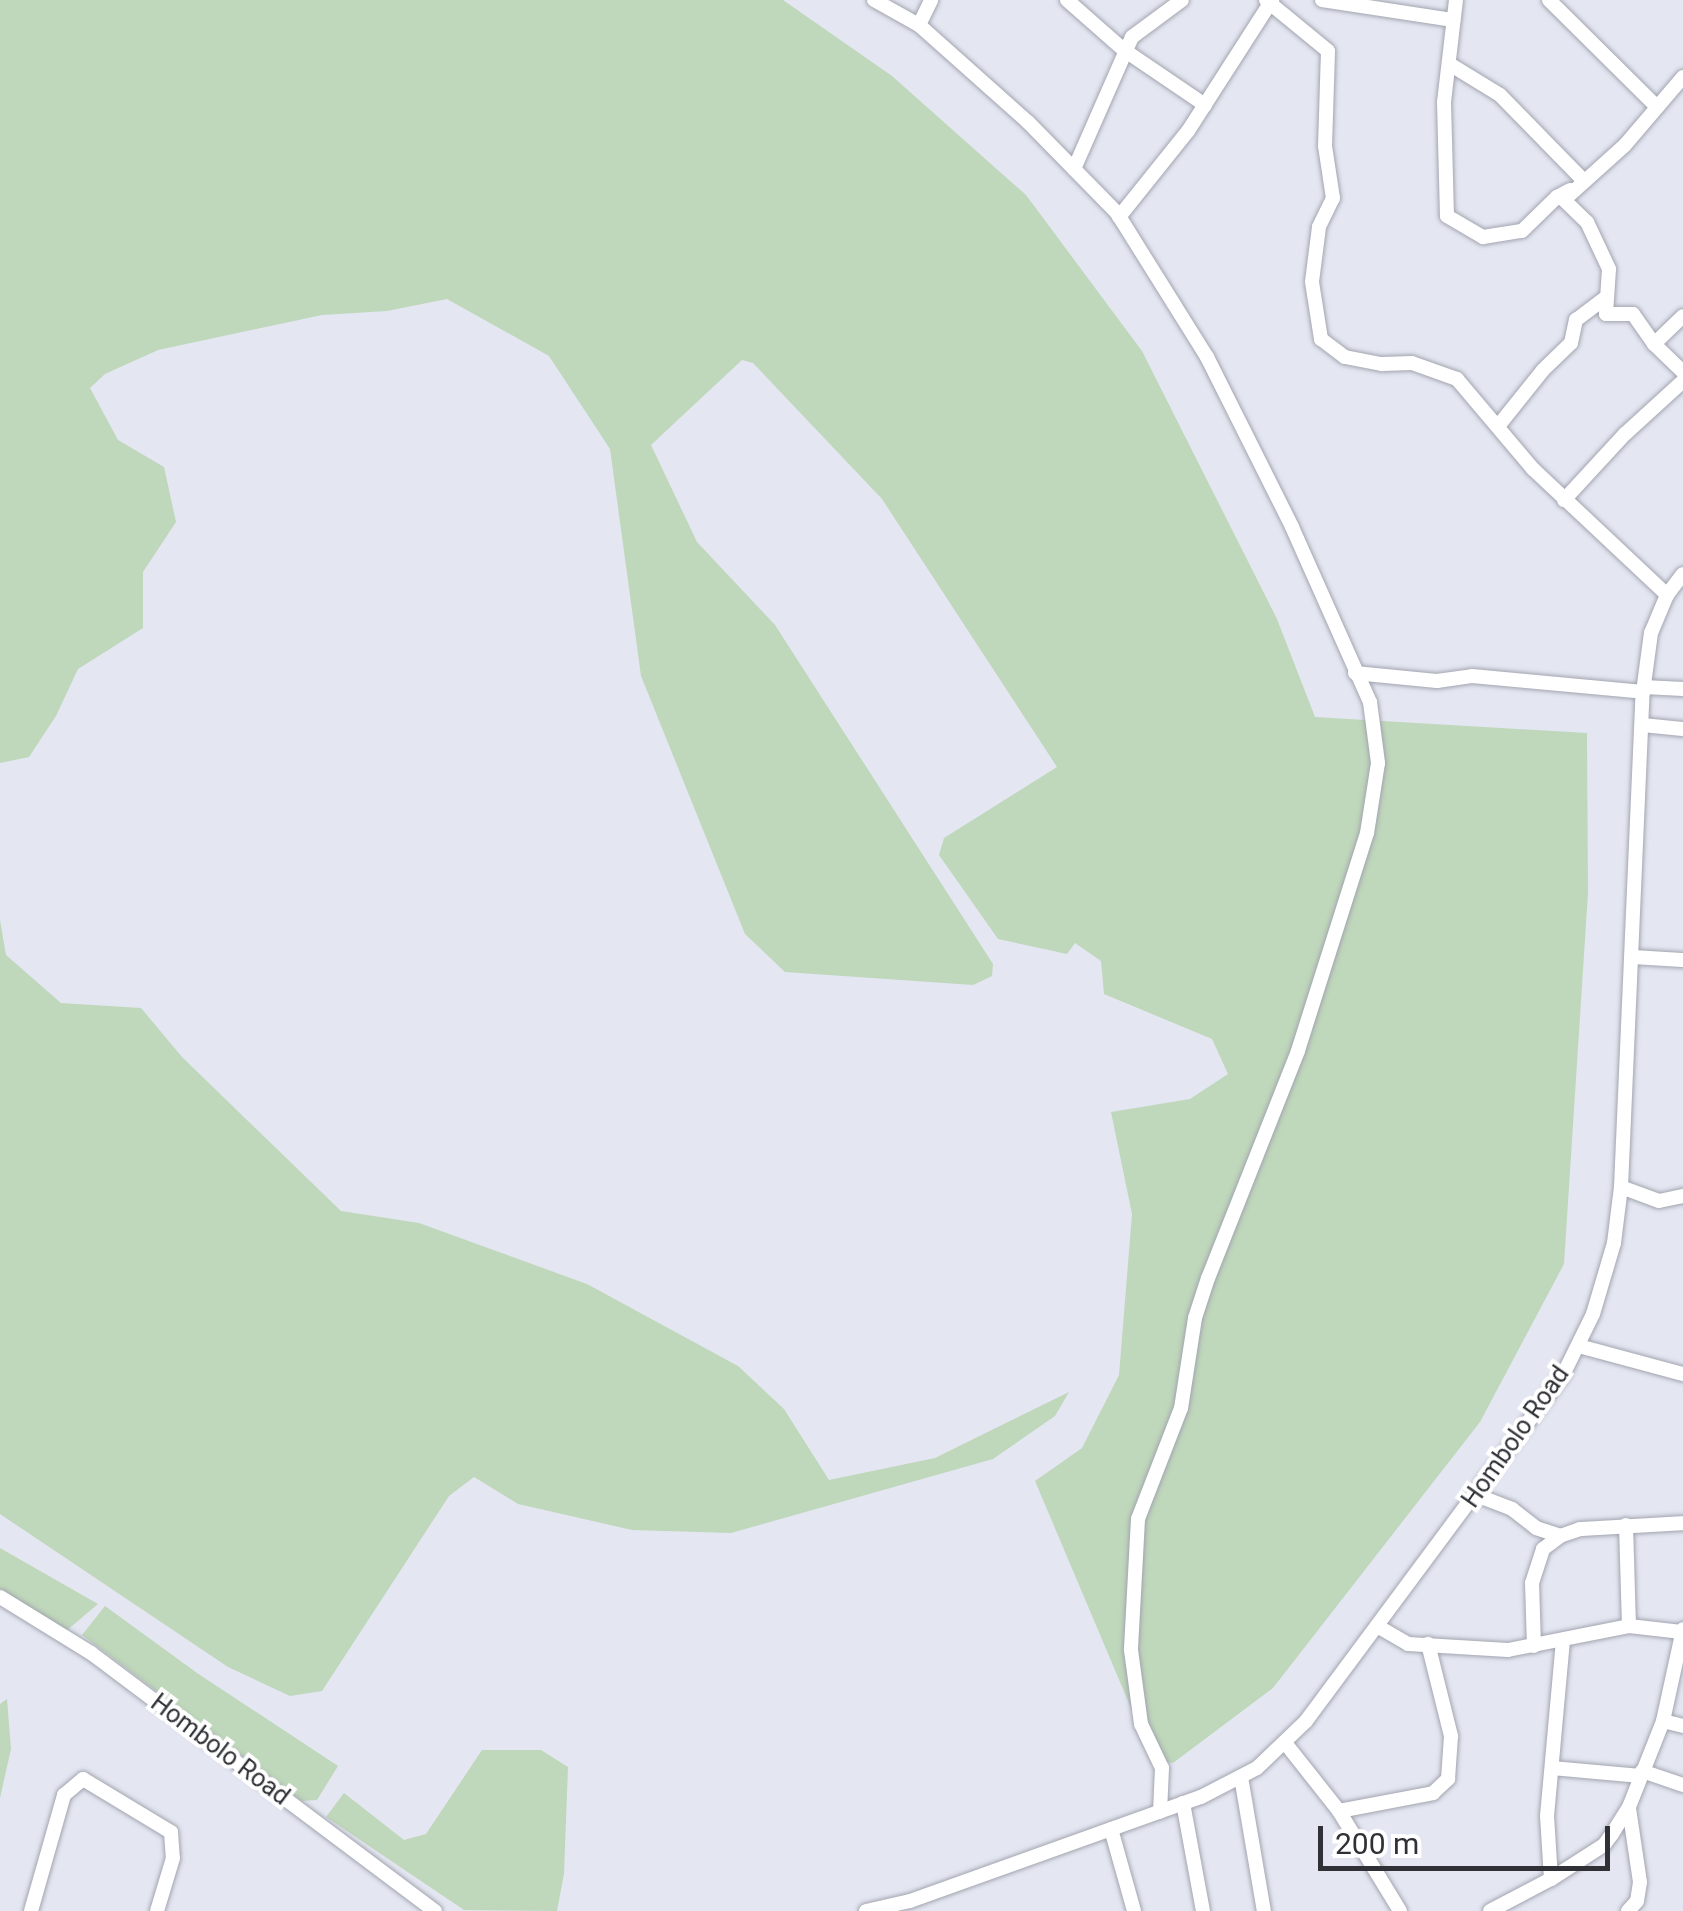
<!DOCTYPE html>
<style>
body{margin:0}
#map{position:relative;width:1683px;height:1911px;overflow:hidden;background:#e4e7f2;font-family:Roboto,sans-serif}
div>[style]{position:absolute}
.green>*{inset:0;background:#bfd7bb}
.roads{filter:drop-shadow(0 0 2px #a2a5af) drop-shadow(0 0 2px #a2a5af)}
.minor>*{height:14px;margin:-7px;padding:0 7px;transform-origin:7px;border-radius:7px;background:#fff}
span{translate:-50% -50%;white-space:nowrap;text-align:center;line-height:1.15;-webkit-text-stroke:8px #fff;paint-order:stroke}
.street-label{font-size:25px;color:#303136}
.scale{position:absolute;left:1318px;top:1826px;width:292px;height:45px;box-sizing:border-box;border:5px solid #303136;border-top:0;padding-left:12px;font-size:30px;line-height:35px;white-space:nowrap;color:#303136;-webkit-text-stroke:8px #fff;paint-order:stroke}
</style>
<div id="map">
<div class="green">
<div style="clip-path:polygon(0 0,783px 0,892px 76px,1026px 195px,1142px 351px,1277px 619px,1315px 717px,1587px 733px,1588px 893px,1564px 1264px,1480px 1422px,1273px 1688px,1173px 1763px,1153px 1760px,1035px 1481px,1082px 1448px,1119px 1375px,1132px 1214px,1111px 1112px,1190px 1099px,1228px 1074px,1212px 1039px,1104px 994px,1101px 961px,1075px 943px,1067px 954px,998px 939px,939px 855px,944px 838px,1057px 767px,882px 499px,753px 363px,742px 360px,651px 445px,697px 542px,775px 625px,993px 964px,992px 976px,973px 985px,785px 972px,745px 934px,641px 676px,610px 449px,549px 356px,447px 299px,387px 311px,322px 315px,158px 350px,105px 374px,90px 388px,118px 440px,164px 467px,176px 522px,143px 572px,143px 628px,78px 669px,56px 716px,29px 757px,0 763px)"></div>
<div style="clip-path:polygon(0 920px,6px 955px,61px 1003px,141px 1008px,182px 1057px,341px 1211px,419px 1223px,587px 1284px,738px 1366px,784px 1409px,829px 1480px,935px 1458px,1069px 1392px,1055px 1416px,993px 1459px,731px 1533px,632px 1530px,518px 1504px,474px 1477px,449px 1496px,322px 1691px,290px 1696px,228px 1667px,0 1514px)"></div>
<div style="clip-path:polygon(0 1548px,98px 1604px,66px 1631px,0 1594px)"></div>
<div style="clip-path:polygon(105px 1606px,197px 1673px,338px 1766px,317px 1800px,302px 1801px,82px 1635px)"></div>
<div style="clip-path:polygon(7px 1699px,11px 1749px,0 1798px,0 1704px)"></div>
<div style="clip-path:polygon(482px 1750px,541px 1750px,568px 1767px,564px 1874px,557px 1911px,464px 1910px,326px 1817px,344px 1793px,404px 1840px,426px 1834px)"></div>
</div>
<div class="roads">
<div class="minor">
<div style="left:874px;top:0;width:51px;rotate:29.1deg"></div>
<div style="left:919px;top:25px;width:146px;rotate:41.7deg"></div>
<div style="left:1028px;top:122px;width:127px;rotate:45.6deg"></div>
<div style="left:1117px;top:213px;width:170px;rotate:58deg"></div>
<div style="left:1207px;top:357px;width:190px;rotate:63.4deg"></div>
<div style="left:1292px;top:527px;width:192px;rotate:66deg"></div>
<div style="left:1370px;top:702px;width:62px;rotate:82.5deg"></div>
<div style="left:1378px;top:763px;width:71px;rotate:98.9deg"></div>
<div style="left:1367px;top:833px;width:229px;rotate:107.6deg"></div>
<div style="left:1298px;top:1051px;width:244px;rotate:111.6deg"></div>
<div style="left:1208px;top:1278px;width:42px;rotate:108deg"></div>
<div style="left:1195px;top:1318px;width:91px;rotate:98.8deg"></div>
<div style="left:1181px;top:1408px;width:119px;rotate:111.2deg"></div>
<div style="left:1138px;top:1519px;width:131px;rotate:93.1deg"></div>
<div style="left:1131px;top:1650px;width:75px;rotate:82.3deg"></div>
<div style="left:1141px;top:1724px;width:49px;rotate:64.5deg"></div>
<div style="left:1162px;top:1768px;width:44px;rotate:92.6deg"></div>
<div style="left:1067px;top:0;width:76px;rotate:41.3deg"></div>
<div style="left:1124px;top:50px;width:98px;rotate:34.2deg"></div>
<div style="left:1266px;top:0;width:80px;rotate:39.4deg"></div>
<div style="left:1328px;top:51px;width:95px;rotate:91.8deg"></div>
<div style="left:1325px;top:146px;width:53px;rotate:81.3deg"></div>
<div style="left:1333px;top:198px;width:32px;rotate:116deg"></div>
<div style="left:1319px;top:227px;width:55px;rotate:97.3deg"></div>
<div style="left:1312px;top:282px;width:58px;rotate:81deg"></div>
<div style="left:1321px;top:339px;width:30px;rotate:37deg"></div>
<div style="left:1345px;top:357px;width:38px;rotate:11deg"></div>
<div style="left:1382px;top:364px;width:30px;rotate:-2deg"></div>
<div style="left:1412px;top:363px;width:48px;rotate:19.6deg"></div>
<div style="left:1457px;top:379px;width:118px;rotate:49.8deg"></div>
<div style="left:1533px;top:469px;width:184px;rotate:43.2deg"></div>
<div style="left:1322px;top:0;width:133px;rotate:8.7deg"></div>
<div style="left:1456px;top:0;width:103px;rotate:96.7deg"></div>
<div style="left:1444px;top:102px;width:114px;rotate:88.5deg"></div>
<div style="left:1447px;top:216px;width:42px;rotate:30.3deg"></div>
<div style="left:1483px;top:237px;width:39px;rotate:-9deg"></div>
<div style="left:1522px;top:231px;width:49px;rotate:-44.2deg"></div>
<div style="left:1557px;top:197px;width:15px;rotate:-28deg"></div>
<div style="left:1549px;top:0;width:152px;rotate:44.7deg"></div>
<div style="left:919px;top:25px;width:28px;rotate:-64deg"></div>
<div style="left:1451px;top:65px;width:57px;rotate:31.5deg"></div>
<div style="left:1500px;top:95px;width:117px;rotate:45.7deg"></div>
<div style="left:1683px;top:77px;width:89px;rotate:130.5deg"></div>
<div style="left:1625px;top:145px;width:82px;rotate:138deg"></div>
<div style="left:1564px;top:200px;width:32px;rotate:44deg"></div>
<div style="left:1587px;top:222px;width:52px;rotate:64.9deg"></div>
<div style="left:1609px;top:269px;width:45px;rotate:93.8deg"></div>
<div style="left:1606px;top:314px;width:27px"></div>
<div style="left:1633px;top:314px;width:37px;rotate:55deg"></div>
<div style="left:1654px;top:344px;width:40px;rotate:44deg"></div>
<div style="left:1074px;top:169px;width:144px;rotate:-66.3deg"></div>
<div style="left:1132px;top:37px;width:62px;rotate:-36.5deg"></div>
<div style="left:1119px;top:217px;width:110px;rotate:-51.3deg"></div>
<div style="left:1188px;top:131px;width:156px;rotate:-57.3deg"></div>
<div style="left:1654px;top:344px;width:40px;rotate:-44deg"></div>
<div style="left:1499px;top:425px;width:70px;rotate:-51.3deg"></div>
<div style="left:1543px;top:370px;width:39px;rotate:-44deg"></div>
<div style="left:1571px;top:343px;width:24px;rotate:-78deg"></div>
<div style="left:1576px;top:320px;width:35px;rotate:-37deg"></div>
<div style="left:1564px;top:500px;width:90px;rotate:-47.3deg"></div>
<div style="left:1625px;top:434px;width:79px;rotate:-42.4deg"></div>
<div style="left:1355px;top:673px;width:82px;rotate:5.6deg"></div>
<div style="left:1437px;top:681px;width:35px;rotate:-8deg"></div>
<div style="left:1472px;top:676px;width:172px;rotate:5.3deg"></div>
<div style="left:1644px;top:687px;width:39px;rotate:3deg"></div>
<div style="left:1642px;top:725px;width:41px;rotate:5.6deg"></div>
<div style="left:1632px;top:957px;width:51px;rotate:3.4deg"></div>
<div style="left:1621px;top:1187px;width:40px;rotate:20.2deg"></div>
<div style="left:1659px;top:1201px;width:25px;rotate:-12deg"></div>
<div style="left:1579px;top:1346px;width:108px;rotate:15.1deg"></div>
<div style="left:1476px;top:1495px;width:39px;rotate:21deg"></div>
<div style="left:1512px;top:1509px;width:31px;rotate:38deg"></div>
<div style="left:1536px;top:1528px;width:25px;rotate:18deg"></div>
<div style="left:1626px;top:1525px;width:101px;rotate:88.3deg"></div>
<div style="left:0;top:1597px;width:107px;rotate:31.6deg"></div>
<div style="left:91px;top:1653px;width:430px;rotate:36.9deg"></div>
<div style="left:1377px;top:1626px;width:36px;rotate:30deg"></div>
<div style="left:1408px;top:1644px;width:100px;rotate:3.4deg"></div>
<div style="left:1508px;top:1650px;width:123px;rotate:-11.2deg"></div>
<div style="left:1629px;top:1626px;width:53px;rotate:6.5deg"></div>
<div style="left:1534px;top:1646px;width:63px;rotate:-91.8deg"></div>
<div style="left:1532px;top:1583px;width:36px;rotate:-72deg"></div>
<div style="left:1543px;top:1549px;width:21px;rotate:-37deg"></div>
<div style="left:1560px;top:1536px;width:21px;rotate:-19deg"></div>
<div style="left:1580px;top:1529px;width:103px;rotate:-3.3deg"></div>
<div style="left:1663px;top:1721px;width:21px;rotate:14deg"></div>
<div style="left:1286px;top:1744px;width:85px;rotate:51.7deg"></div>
<div style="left:1339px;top:1811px;width:117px;rotate:58.6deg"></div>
<div style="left:1552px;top:1768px;width:89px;rotate:5.1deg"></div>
<div style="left:1642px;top:1771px;width:43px;rotate:18.9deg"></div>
<div style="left:1241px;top:1777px;width:136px;rotate:80.3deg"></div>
<div style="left:1183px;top:1803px;width:110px;rotate:79.5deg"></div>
<div style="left:1339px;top:1811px;width:96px;rotate:-10.8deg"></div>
<div style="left:1433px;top:1793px;width:21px;rotate:-43deg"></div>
<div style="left:1448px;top:1779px;width:43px;rotate:-86deg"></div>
<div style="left:1451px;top:1736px;width:95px;rotate:-104deg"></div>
<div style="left:1111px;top:1829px;width:85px;rotate:74.3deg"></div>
<div style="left:1551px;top:1879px;width:63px;rotate:-93.6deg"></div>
<div style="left:1547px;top:1816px;width:177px;rotate:-84.8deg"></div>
<div style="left:31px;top:1911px;width:121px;rotate:-74.1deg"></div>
<div style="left:64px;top:1795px;width:25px;rotate:-40deg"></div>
<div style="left:83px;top:1779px;width:103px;rotate:31.1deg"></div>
<div style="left:171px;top:1832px;width:26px;rotate:86deg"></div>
<div style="left:173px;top:1858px;width:55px;rotate:106.8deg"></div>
<div style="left:866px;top:1911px;width:45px;rotate:-12.8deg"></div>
<div style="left:910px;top:1901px;width:309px;rotate:-19.7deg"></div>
<div style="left:1201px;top:1797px;width:63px;rotate:-27.4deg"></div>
<div style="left:1257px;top:1768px;width:68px;rotate:-43.8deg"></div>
<div style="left:1306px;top:1721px;width:431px;rotate:-53.4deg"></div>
<div style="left:1563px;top:1375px;width:68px;rotate:-63.8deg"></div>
<div style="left:1593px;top:1314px;width:74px;rotate:-73.5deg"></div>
<div style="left:1614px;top:1243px;width:56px;rotate:-82.9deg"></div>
<div style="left:1621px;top:1187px;width:495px;rotate:-87.5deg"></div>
<div style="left:1643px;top:692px;width:60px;rotate:-82.3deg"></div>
<div style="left:1651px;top:633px;width:41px;rotate:-67.2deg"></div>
<div style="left:1667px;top:595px;width:26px;rotate:-53deg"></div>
<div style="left:1490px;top:1911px;width:69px;rotate:-27.7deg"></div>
<div style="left:1551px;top:1879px;width:63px;rotate:-32.7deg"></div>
<div style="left:1604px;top:1845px;width:14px;rotate:-54deg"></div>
<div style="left:1612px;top:1834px;width:32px;rotate:-58deg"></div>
<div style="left:1629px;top:1807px;width:92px;rotate:-68.4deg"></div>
<div style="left:1663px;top:1721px;width:94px;rotate:-77.7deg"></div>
<div style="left:1628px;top:1911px;width:13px;rotate:-48deg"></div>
<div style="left:1637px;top:1901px;width:19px;rotate:-81deg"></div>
<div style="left:1640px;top:1882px;width:75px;rotate:-98.5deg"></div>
</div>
</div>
<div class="street-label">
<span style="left:1516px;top:1437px;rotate:-55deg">Hombolo Road</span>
<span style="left:220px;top:1750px;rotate:37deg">Hombolo Road</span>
</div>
<div class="scale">200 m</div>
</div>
